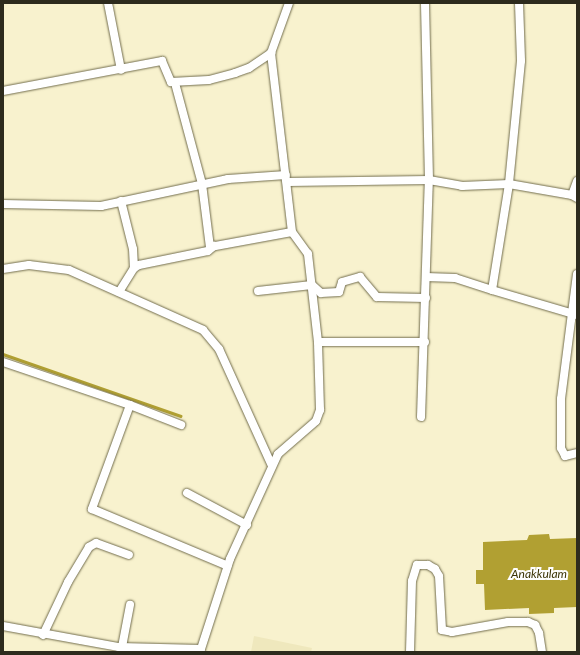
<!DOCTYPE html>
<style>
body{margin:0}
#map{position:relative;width:580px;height:655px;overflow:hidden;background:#f8f2ce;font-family:Lato,sans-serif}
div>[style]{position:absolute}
.built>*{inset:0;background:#efe8bd}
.water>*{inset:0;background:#b1a032}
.stream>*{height:2.5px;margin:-1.25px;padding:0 1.25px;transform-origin:1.25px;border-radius:1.25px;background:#b1a032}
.roads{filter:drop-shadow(0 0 1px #726d4d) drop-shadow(0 0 1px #726d4d)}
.street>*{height:8px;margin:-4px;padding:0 4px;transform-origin:4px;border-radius:4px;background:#fff}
span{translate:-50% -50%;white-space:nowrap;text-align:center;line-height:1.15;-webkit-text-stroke:4px #fefefe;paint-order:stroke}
.water-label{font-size:12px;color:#3c3405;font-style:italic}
.frame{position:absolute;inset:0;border:4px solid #2d2b1d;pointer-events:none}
</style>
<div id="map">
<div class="built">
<div style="clip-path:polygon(254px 636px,312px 648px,311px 652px,251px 652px)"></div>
</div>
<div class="water">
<div style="clip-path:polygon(549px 534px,550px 539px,577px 538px,577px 607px,554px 608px,554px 613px,529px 614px,529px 608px,485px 610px,484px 584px,476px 584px,476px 570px,483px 570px,483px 542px,527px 540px,529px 535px)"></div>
</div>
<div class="stream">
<div style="left:3px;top:354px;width:188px;rotate:19.2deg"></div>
</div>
<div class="roads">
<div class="street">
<div style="left:108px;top:3px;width:68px;rotate:79deg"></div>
<div style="left:519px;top:3px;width:58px;rotate:88deg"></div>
<div style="left:521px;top:61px;width:124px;rotate:95.6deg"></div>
<div style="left:509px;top:184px;width:107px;rotate:99.1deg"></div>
<div style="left:492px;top:290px;width:89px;rotate:16.4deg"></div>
<div style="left:175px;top:83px;width:105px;rotate:75deg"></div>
<div style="left:202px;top:184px;width:64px;rotate:82.8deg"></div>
<div style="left:210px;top:247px;width:83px;rotate:-10.4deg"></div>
<div style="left:3px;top:91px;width:162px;rotate:-10.7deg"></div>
<div style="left:162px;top:61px;width:23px;rotate:67deg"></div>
<div style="left:171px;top:82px;width:38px;rotate:-3deg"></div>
<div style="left:209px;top:80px;width:27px;rotate:-15deg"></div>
<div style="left:235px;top:73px;width:15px;rotate:-20deg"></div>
<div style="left:249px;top:68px;width:27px;rotate:-34deg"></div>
<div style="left:271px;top:53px;width:53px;rotate:-70.2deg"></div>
<div style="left:288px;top:182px;width:141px;rotate:-0.8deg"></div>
<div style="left:429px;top:180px;width:34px;rotate:10deg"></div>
<div style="left:462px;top:186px;width:47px;rotate:-2.4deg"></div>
<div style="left:509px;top:184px;width:64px;rotate:9.9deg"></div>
<div style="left:572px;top:195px;width:6px;rotate:31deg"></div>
<div style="left:572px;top:195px;width:15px;rotate:-70deg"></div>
<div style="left:121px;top:201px;width:49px;rotate:76deg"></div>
<div style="left:133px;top:249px;width:19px;rotate:87deg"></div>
<div style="left:3px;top:204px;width:98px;rotate:1.2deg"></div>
<div style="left:101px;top:206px;width:130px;rotate:-12deg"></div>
<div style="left:228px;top:179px;width:58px;rotate:-3.9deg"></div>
<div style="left:3px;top:269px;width:26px;rotate:-9deg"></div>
<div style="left:29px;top:265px;width:40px;rotate:7.1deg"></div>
<div style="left:69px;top:270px;width:147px;rotate:24.1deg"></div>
<div style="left:203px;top:330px;width:25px;rotate:50deg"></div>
<div style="left:219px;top:349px;width:128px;rotate:65.6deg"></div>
<div style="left:577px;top:274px;width:126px;rotate:97.3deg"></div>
<div style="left:561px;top:399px;width:49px;rotate:90deg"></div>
<div style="left:561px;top:448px;width:9px;rotate:63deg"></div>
<div style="left:565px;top:456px;width:12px;rotate:-14deg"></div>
<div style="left:426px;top:277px;width:29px;rotate:2deg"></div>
<div style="left:455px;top:278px;width:39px;rotate:18deg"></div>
<div style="left:258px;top:291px;width:54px;rotate:-6.3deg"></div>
<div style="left:312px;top:285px;width:12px;rotate:42deg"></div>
<div style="left:321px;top:293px;width:18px;rotate:-3deg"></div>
<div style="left:339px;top:292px;width:10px;rotate:-73deg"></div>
<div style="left:342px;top:282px;width:19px;rotate:-16deg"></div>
<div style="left:360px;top:277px;width:26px;rotate:50deg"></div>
<div style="left:377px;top:297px;width:49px;rotate:1.2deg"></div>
<div style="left:119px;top:292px;width:28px;rotate:-58deg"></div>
<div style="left:134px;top:268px;width:6px;rotate:-31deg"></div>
<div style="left:139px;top:265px;width:70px;rotate:-11.5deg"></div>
<div style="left:208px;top:251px;width:8px;rotate:-40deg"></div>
<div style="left:318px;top:342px;width:107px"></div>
<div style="left:3px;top:362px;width:134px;rotate:18.7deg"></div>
<div style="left:130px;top:405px;width:55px;rotate:21.4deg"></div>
<div style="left:130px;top:405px;width:111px;rotate:110.1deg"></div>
<div style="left:92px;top:509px;width:147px;rotate:22.7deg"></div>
<div style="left:421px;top:417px;width:237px;rotate:-88.1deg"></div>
<div style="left:429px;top:180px;width:177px;rotate:-91.3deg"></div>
<div style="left:187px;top:493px;width:68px;rotate:28.1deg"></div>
<div style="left:3px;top:626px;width:118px;rotate:10.3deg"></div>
<div style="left:119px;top:647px;width:82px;rotate:1.4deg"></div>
<div style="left:43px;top:635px;width:59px;rotate:-64.7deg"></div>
<div style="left:68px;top:582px;width:41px;rotate:-59deg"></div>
<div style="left:89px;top:547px;width:8px;rotate:-30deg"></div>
<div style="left:96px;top:543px;width:35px;rotate:20deg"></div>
<div style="left:122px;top:647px;width:43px;rotate:-79.2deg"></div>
<div style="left:200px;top:652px;width:98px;rotate:-72.1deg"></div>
<div style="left:230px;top:559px;width:115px;rotate:-65.4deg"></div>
<div style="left:278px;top:454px;width:50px;rotate:-41deg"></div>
<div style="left:316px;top:421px;width:12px;rotate:-70deg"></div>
<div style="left:320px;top:410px;width:68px;rotate:-91.7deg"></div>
<div style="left:318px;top:342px;width:89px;rotate:-96.5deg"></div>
<div style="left:308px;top:254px;width:27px;rotate:-126deg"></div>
<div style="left:292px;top:232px;width:180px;rotate:-96.7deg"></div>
<div style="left:410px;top:652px;width:71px;rotate:-88.4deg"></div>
<div style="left:412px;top:581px;width:17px;rotate:-73deg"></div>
<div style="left:417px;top:565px;width:11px"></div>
<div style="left:428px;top:565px;width:8px;rotate:30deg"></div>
<div style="left:435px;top:569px;width:8px;rotate:60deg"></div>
<div style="left:439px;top:576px;width:54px;rotate:86.8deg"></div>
<div style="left:442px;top:630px;width:10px;rotate:11deg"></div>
<div style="left:452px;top:632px;width:57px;rotate:-10.1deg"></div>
<div style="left:508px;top:622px;width:20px"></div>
<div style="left:528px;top:622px;width:8px;rotate:23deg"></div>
<div style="left:535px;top:625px;width:9px;rotate:63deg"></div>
<div style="left:539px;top:633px;width:19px;rotate:81deg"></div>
</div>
</div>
<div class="water-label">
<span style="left:539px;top:574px">Anakkulam</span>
</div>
<div class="frame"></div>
</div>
